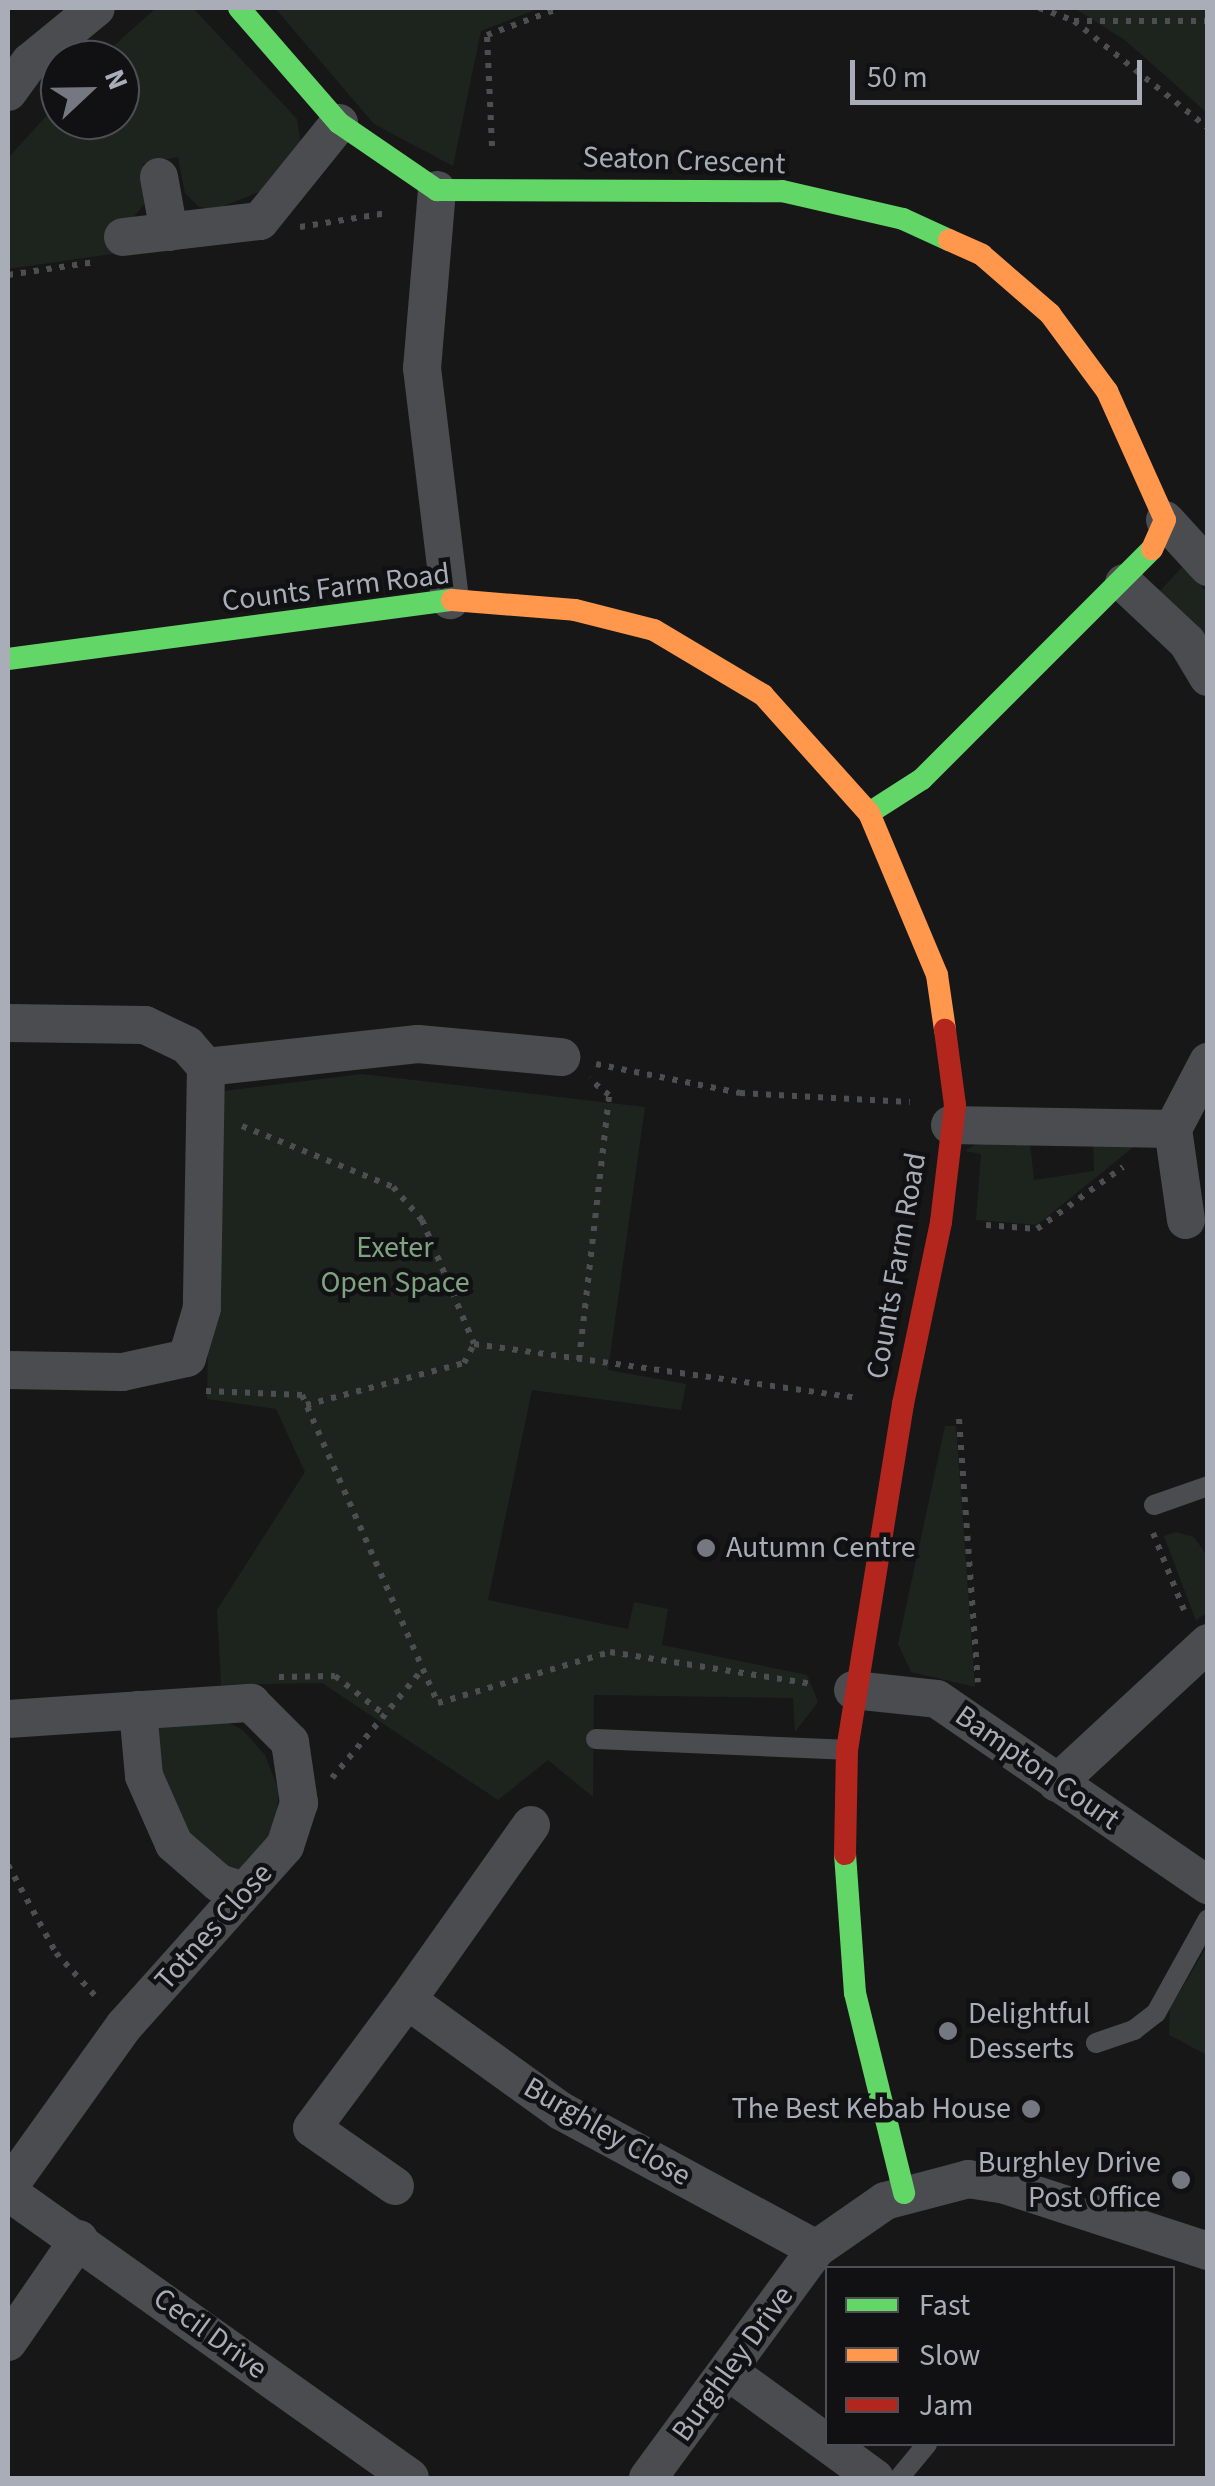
<!DOCTYPE html>
<style>
body{margin:0}
#map{position:relative;width:1215px;height:2486px;overflow:hidden;background:#171717;font-family:"Source Sans 3",sans-serif}
div>[style]{position:absolute}
.green>*{inset:0;background:#1d241e}
.path>*{height:6px;margin-top:-3px;transform-origin:0;background:repeating-linear-gradient(90deg,#4d4e52 0 5px,transparent 0 13px)}
.lane>*{height:20px;margin:-10px;padding:0 10px;transform-origin:10px;border-radius:10px;background:#4b4c50}
.street>*{height:38px;margin:-19px;padding:0 19px;transform-origin:19px;border-radius:19px;background:#4b4c50}
.fast>*{height:22px;margin:-11px;padding:0 11px;transform-origin:11px;border-radius:11px;background:#63d668}
.slow>*{height:22px;margin:-11px;padding:0 11px;transform-origin:11px;border-radius:11px;background:#ff974d}
.jam>*{height:22px;margin:-11px;padding:0 11px;transform-origin:11px;border-radius:11px;background:#b3261e}
.dots>*{width:28px;height:28px;translate:-50% -50%;box-sizing:border-box;border:5px solid #111113;border-radius:50%}
span{translate:-50% -50%;white-space:nowrap;text-align:center;line-height:1.15;-webkit-text-stroke:9px #111113;paint-order:stroke}
.street-label{font-size:30px;color:#a8adb8}
.park-label{font-size:30px;color:#7fa381}
.poi-label{font-size:30px;color:#a8adb8}
.left{translate:0 -50%;text-align:left}
.right{translate:-100% -50%;text-align:right}
.frame{position:absolute;inset:0;border:10px solid #a8adb8;pointer-events:none}
.legend{position:absolute;left:825px;top:2266px;width:350px;height:180px;box-sizing:border-box;background:#111113;border:2px solid #4d4f55;margin:0;padding:12px 18px;list-style:none;font-size:30px;color:#a8adb8}
.legend li{display:flex;align-items:center;gap:20px;height:50px}
.legend b{width:50px;border:2px solid #4d4f55}
.north{position:absolute;left:40px;top:40px;width:100px;height:100px;box-sizing:border-box;background:#111113;border:2px solid #4d4f55;border-radius:50%;rotate:68deg;font-size:28px;font-weight:700;line-height:40px;text-align:center;color:#a8adb8}
.north::after{content:'';display:block;margin:auto;width:35px;height:45px;background:#757880;clip-path:polygon(50% 0,100% 100%,50% 72%,0 100%)}
.scale{position:absolute;left:850px;top:60px;width:292px;height:45px;box-sizing:border-box;border:5px solid #a8adb8;border-top:0;padding-left:12px;font-size:30px;line-height:35px;white-space:nowrap;color:#a8adb8;-webkit-text-stroke:8px #111113;paint-order:stroke}
</style>
<div id="map">
<div class="green">
<div style="clip-path:polygon(156px 8px,193px 8px,297px 119px,302px 152px,264px 190px,216px 209px,199px 207px,185px 193px,178px 157px,143px 164px,147px 201px,127px 225px,118px 253px,8px 269px,8px 158px,60px 101px,60px 120px,120px 120px,120px 60px,98px 60px)"></div>
<div style="clip-path:polygon(275px 8px,540px 8px,481px 31px,453px 166px,374px 124px)"></div>
<div style="clip-path:polygon(1074px 8px,1207px 8px,1207px 113px,1125px 40px)"></div>
<div style="clip-path:polygon(1183px 566px,1207px 592px,1207px 651px,1158px 593px)"></div>
<div style="clip-path:polygon(362px 1074px,645px 1107px,608px 1370px,686px 1384px,681px 1410px,532px 1390px,488px 1600px,628px 1629px,634px 1602px,668px 1609px,662px 1645px,807px 1675px,818px 1702px,795px 1732px,793px 1698px,594px 1695px,593px 1797px,548px 1760px,498px 1800px,322px 1683px,221px 1685px,217px 1610px,305px 1472px,276px 1409px,207px 1399px,212px 1131px,224px 1091px)"></div>
<div style="clip-path:polygon(1093px 1139px,1136px 1145px,1037px 1225px,976px 1220px,981px 1154px,965px 1151px,976px 1144px,1030px 1143px,1034px 1180px,1094px 1171px)"></div>
<div style="clip-path:polygon(945px 1426px,956px 1426px,975px 1687px,911px 1672px,898px 1644px)"></div>
<div style="clip-path:polygon(1176px 1532px,1194px 1537px,1207px 1556px,1207px 1612px,1196px 1621px,1164px 1536px)"></div>
<div style="clip-path:polygon(219px 1718px,243px 1730px,265px 1755px,279px 1791px,276px 1821px,263px 1851px,248px 1869px,228px 1872px,184px 1835px,153px 1767px,157px 1727px)"></div>
<div style="clip-path:polygon(1207px 1946px,1207px 2055px,1169px 2035px,1170px 2008px)"></div>
</div>
<div class="path">
<div style="left:1039px;top:8px;width:37px;rotate:20deg"></div>
<div style="left:1074px;top:21px;width:171px;rotate:38.6deg"></div>
<div style="left:1074px;top:21px;width:134px"></div>
<div style="left:492px;top:146px;width:111px;rotate:-92.6deg"></div>
<div style="left:487px;top:35px;width:78px;rotate:-20.3deg"></div>
<div style="left:300px;top:227px;width:88px;rotate:-9.1deg"></div>
<div style="left:8px;top:275px;width:88px;rotate:-8.5deg"></div>
<div style="left:596px;top:1064px;width:147px;rotate:11.4deg"></div>
<div style="left:740px;top:1093px;width:170px;rotate:3deg"></div>
<div style="left:242px;top:1126px;width:163px;rotate:22deg"></div>
<div style="left:393px;top:1187px;width:44px;rotate:48.7deg"></div>
<div style="left:422px;top:1220px;width:134px;rotate:67.2deg"></div>
<div style="left:474px;top:1344px;width:387px;rotate:8deg"></div>
<div style="left:986px;top:1225px;width:51px;rotate:4.5deg"></div>
<div style="left:1037px;top:1229px;width:106px;rotate:-35.8deg"></div>
<div style="left:579px;top:1360px;width:267px;rotate:-83.5deg"></div>
<div style="left:609px;top:1095px;width:26px;rotate:-141deg"></div>
<div style="left:206px;top:1391px;width:96px;rotate:2.4deg"></div>
<div style="left:302px;top:1395px;width:337px;rotate:66.2deg"></div>
<div style="left:438px;top:1703px;width:179px;rotate:-16.5deg"></div>
<div style="left:610px;top:1652px;width:205px;rotate:9deg"></div>
<div style="left:306px;top:1405px;width:163px;rotate:-14.9deg"></div>
<div style="left:464px;top:1363px;width:21px;rotate:-62deg"></div>
<div style="left:959px;top:1419px;width:264px;rotate:85.9deg"></div>
<div style="left:1153px;top:1533px;width:88px;rotate:68.1deg"></div>
<div style="left:279px;top:1677px;width:56px;rotate:-1deg"></div>
<div style="left:335px;top:1676px;width:63px;rotate:38deg"></div>
<div style="left:332px;top:1778px;width:139px;rotate:-50.2deg"></div>
<div style="left:8px;top:1865px;width:100px;rotate:61.4deg"></div>
<div style="left:56px;top:1953px;width:64px;rotate:47.5deg"></div>
</div>
<div class="lane">
<div style="left:1154px;top:1505px;width:57px;rotate:-19.4deg"></div>
<div style="left:596px;top:1739px;width:249px;rotate:2.5deg"></div>
<div style="left:1096px;top:2043px;width:40px;rotate:-18.9deg"></div>
<div style="left:1134px;top:2030px;width:28px;rotate:-38deg"></div>
<div style="left:1156px;top:2013px;width:107px;rotate:-61deg"></div>
<div style="left:899px;top:2478px;width:44px;rotate:-50.5deg"></div>
</div>
<div class="street">
<div style="left:8px;top:92px;width:37px;rotate:-54deg"></div>
<div style="left:30px;top:62px;width:85px;rotate:-39.3deg"></div>
<div style="left:159px;top:177px;width:56px;rotate:79.7deg"></div>
<div style="left:437px;top:190px;width:179px;rotate:94.8deg"></div>
<div style="left:422px;top:368px;width:234px;rotate:83.1deg"></div>
<div style="left:123px;top:237px;width:138px;rotate:-6.7deg"></div>
<div style="left:260px;top:221px;width:126px;rotate:-51.1deg"></div>
<div style="left:1165px;top:520px;width:64px;rotate:47.5deg"></div>
<div style="left:1124px;top:583px;width:86px;rotate:43.1deg"></div>
<div style="left:1187px;top:642px;width:41px;rotate:59deg"></div>
<div style="left:8px;top:1023px;width:137px;rotate:0.8deg"></div>
<div style="left:145px;top:1025px;width:47px;rotate:25.5deg"></div>
<div style="left:187px;top:1045px;width:29px;rotate:49deg"></div>
<div style="left:206px;top:1067px;width:241px;rotate:91deg"></div>
<div style="left:202px;top:1308px;width:52px;rotate:106.7deg"></div>
<div style="left:187px;top:1358px;width:66px;rotate:167.8deg"></div>
<div style="left:122px;top:1372px;width:114px;rotate:-179deg"></div>
<div style="left:206px;top:1067px;width:213px;rotate:-6.2deg"></div>
<div style="left:418px;top:1044px;width:144px;rotate:5.2deg"></div>
<div style="left:950px;top:1125px;width:223px;rotate:1deg"></div>
<div style="left:1186px;top:1220px;width:92px;rotate:-98.1deg"></div>
<div style="left:1173px;top:1129px;width:76px;rotate:-62.4deg"></div>
<div style="left:853px;top:1690px;width:84px;rotate:6.1deg"></div>
<div style="left:937px;top:1699px;width:329px;rotate:34.5deg"></div>
<div style="left:138px;top:1710px;width:66px;rotate:84.8deg"></div>
<div style="left:144px;top:1776px;width:74px;rotate:66.2deg"></div>
<div style="left:174px;top:1844px;width:60px;rotate:40.9deg"></div>
<div style="left:219px;top:1883px;width:23px;rotate:18deg"></div>
<div style="left:8px;top:1719px;width:244px;rotate:-3.8deg"></div>
<div style="left:251px;top:1703px;width:55px;rotate:45deg"></div>
<div style="left:290px;top:1742px;width:62px;rotate:81.6deg"></div>
<div style="left:299px;top:1803px;width:45px;rotate:108deg"></div>
<div style="left:285px;top:1846px;width:241px;rotate:131.8deg"></div>
<div style="left:124px;top:2026px;width:199px;rotate:125.6deg"></div>
<div style="left:1057px;top:1783px;width:206px;rotate:-42.8deg"></div>
<div style="left:531px;top:1825px;width:214px;rotate:125.3deg"></div>
<div style="left:407px;top:2000px;width:190px;rotate:35.8deg"></div>
<div style="left:561px;top:2111px;width:290px;rotate:28.4deg"></div>
<div style="left:395px;top:2186px;width:101px;rotate:-145.1deg"></div>
<div style="left:312px;top:2128px;width:159px;rotate:-53.4deg"></div>
<div style="left:8px;top:2192px;width:493px;rotate:35.4deg"></div>
<div style="left:8px;top:2342px;width:125px;rotate:-55.4deg"></div>
<div style="left:729px;top:2372px;width:180px;rotate:36deg"></div>
<div style="left:648px;top:2478px;width:284px;rotate:-53.7deg"></div>
<div style="left:816px;top:2249px;width:84px;rotate:-34.8deg"></div>
<div style="left:885px;top:2201px;width:86px;rotate:-14.8deg"></div>
<div style="left:968px;top:2179px;width:37px;rotate:9deg"></div>
<div style="left:1005px;top:2185px;width:213px;rotate:18deg"></div>
</div>
<div class="fast">
<div style="left:239px;top:8px;width:152px;rotate:49deg"></div>
<div style="left:339px;top:123px;width:119px;rotate:34.4deg"></div>
<div style="left:437px;top:190px;width:345px;rotate:0.2deg"></div>
<div style="left:782px;top:191px;width:124px;rotate:13deg"></div>
<div style="left:903px;top:219px;width:51px;rotate:24.5deg"></div>
<div style="left:8px;top:659px;width:448px;rotate:-7.6deg"></div>
<div style="left:869px;top:813px;width:63px;rotate:-32.7deg"></div>
<div style="left:922px;top:779px;width:325px;rotate:-45deg"></div>
<div style="left:845px;top:1854px;width:139px;rotate:85.9deg"></div>
<div style="left:855px;top:1993px;width:206px;rotate:76.2deg"></div>
</div>
<div class="slow">
<div style="left:949px;top:240px;width:36px;rotate:24deg"></div>
<div style="left:982px;top:255px;width:90px;rotate:40.9deg"></div>
<div style="left:1050px;top:314px;width:96px;rotate:53.5deg"></div>
<div style="left:1107px;top:391px;width:141px;rotate:65.8deg"></div>
<div style="left:1165px;top:520px;width:32px;rotate:114deg"></div>
<div style="left:452px;top:600px;width:123px;rotate:4.6deg"></div>
<div style="left:575px;top:610px;width:81px;rotate:14.2deg"></div>
<div style="left:654px;top:630px;width:127px;rotate:30.8deg"></div>
<div style="left:763px;top:695px;width:159px;rotate:48.1deg"></div>
<div style="left:869px;top:813px;width:176px;rotate:67.2deg"></div>
<div style="left:937px;top:975px;width:56px;rotate:81.7deg"></div>
</div>
<div class="jam">
<div style="left:845px;top:1854px;width:104px;rotate:-88.9deg"></div>
<div style="left:847px;top:1750px;width:351px;rotate:-80.8deg"></div>
<div style="left:903px;top:1404px;width:186px;rotate:-78.2deg"></div>
<div style="left:941px;top:1222px;width:118px;rotate:-83.2deg"></div>
<div style="left:955px;top:1105px;width:76px;rotate:-97.6deg"></div>
</div>
<div class="dots">
<div style="left:706px;top:1548px;background:#757880"></div>
<div style="left:948px;top:2031px;background:#757880"></div>
<div style="left:1031px;top:2109px;background:#757880"></div>
<div style="left:1181px;top:2180px;background:#757880"></div>
</div>
<div class="street-label">
<span style="left:684px;top:161px;rotate:2deg">Seaton Crescent</span>
<span style="left:336px;top:588px;rotate:-7deg">Counts Farm Road</span>
<span style="left:897px;top:1266px;rotate:-80deg">Counts Farm Road</span>
<span style="left:1037px;top:1768px;rotate:35deg">Bampton Court</span>
<span style="left:214px;top:1927px;rotate:-48deg">Totnes Close</span>
<span style="left:607px;top:2132px;rotate:30deg">Burghley Close</span>
<span style="left:210px;top:2334px;rotate:36deg">Cecil Drive</span>
<span style="left:733px;top:2364px;rotate:-54deg">Burghley Drive</span>
</div>
<div class="park-label">
<span style="left:395px;top:1265px">Exeter<br>Open Space</span>
</div>
<div class="poi-label">
<span class="left" style="left:726px;top:1548px">Autumn Centre</span>
<span class="left" style="left:968px;top:2031px">Delightful<br>Desserts</span>
<span class="right" style="left:1011px;top:2109px">The Best Kebab House</span>
<span class="right" style="left:1161px;top:2180px">Burghley Drive<br>Post Office</span>
</div>
<div class="frame"></div>
<ul class="legend">
<li><b style="height:12px;background:#63d668"></b>Fast</li>
<li><b style="height:12px;background:#ff974d"></b>Slow</li>
<li><b style="height:12px;background:#b3261e"></b>Jam</li>
</ul>
<div class="north">N</div>
<div class="scale">50 m</div>
</div>
